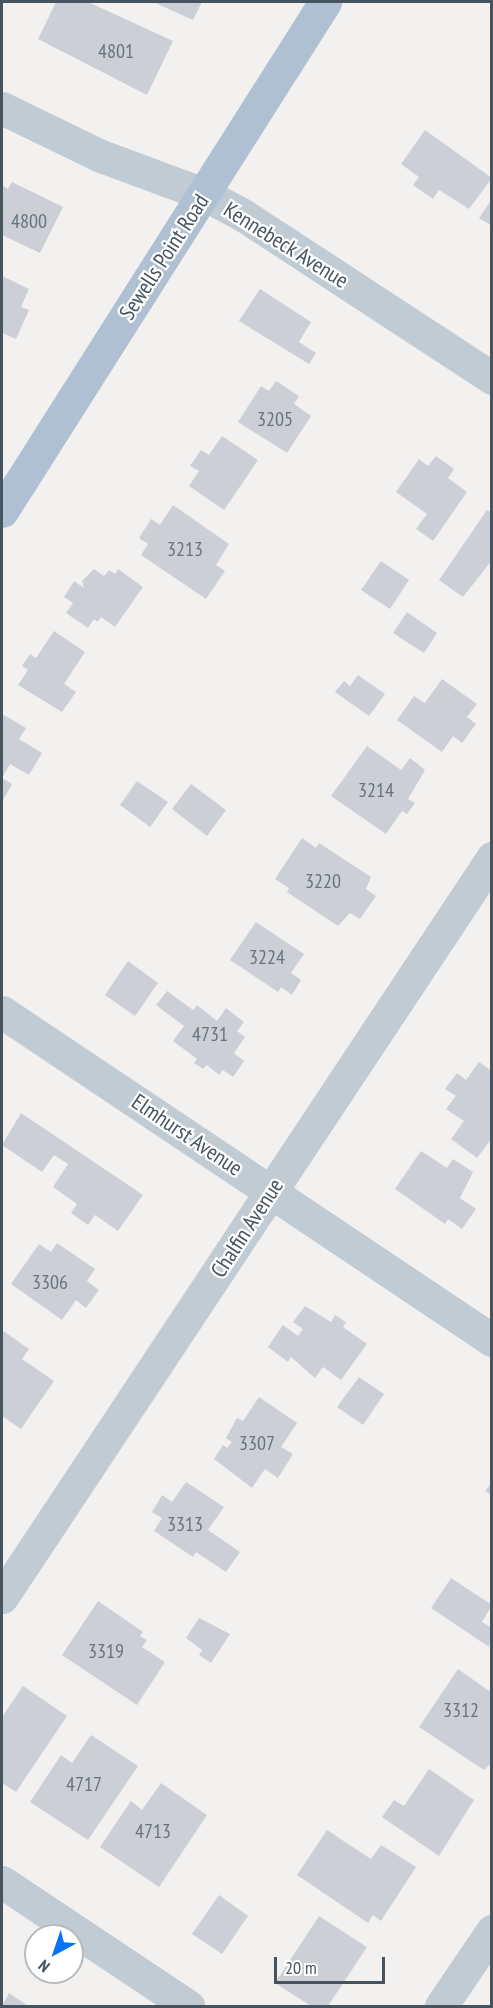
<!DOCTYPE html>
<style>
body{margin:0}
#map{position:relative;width:493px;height:2008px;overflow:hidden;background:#f3f0f0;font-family:"PT Sans Narrow",sans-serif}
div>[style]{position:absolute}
.building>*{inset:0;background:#cccfd6}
.minor>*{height:33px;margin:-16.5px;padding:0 16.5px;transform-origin:16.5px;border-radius:16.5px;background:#c0cbd3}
.major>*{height:33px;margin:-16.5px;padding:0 16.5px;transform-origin:16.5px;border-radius:16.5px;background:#aec0d1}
span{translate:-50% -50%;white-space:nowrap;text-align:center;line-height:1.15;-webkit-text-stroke:4.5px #fff;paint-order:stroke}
.number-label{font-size:20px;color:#68737e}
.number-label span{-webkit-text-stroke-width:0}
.street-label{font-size:22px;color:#465460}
.frame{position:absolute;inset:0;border:3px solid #465460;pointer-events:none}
.north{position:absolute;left:24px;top:1924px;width:60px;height:60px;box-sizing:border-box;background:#fff;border:2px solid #b5bbbf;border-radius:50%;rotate:220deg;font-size:16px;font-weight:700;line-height:24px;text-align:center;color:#465460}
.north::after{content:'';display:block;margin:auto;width:21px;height:27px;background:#0874f5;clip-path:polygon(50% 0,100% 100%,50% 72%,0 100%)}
.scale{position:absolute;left:274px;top:1957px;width:111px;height:27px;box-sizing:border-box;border:3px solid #465460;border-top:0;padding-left:8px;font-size:18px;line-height:21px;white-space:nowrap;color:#465460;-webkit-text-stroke:4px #fff;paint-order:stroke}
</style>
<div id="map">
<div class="building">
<div style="clip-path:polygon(56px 2px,88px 2px,173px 41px,147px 95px,38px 39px)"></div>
<div style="clip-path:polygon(153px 2px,202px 2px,193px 20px)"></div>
<div style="clip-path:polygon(425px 130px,492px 178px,469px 209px,439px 190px,433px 199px,413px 185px,419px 177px,401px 164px)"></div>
<div style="clip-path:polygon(12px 182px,63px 207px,40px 253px,2px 235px,2px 185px,8px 189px)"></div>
<div style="clip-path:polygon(492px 199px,492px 226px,479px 218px)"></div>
<div style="clip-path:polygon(2px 276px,29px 289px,21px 307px,29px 310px,16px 339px,2px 333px)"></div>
<div style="clip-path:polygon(260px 289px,311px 322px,299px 342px,316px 353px,309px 364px,239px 321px)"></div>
<div style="clip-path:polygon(276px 381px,299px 396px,294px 404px,311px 416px,287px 453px,238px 422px,261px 386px,269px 391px)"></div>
<div style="clip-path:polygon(222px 436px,258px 460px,224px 510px,189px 486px,199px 471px,190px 466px,201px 450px,209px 455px)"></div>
<div style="clip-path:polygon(436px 456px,454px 469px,448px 478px,467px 492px,433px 541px,416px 529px,427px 514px,396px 492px,419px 459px,428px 466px)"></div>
<div style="clip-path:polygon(173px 505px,229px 544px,216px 565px,225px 571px,206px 599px,141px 555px,148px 544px,139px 538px,151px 519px,160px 525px)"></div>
<div style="clip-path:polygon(487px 510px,492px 513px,492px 560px,463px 597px,439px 580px)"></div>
<div style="clip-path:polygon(381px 561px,409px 580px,390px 609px,361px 590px)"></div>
<div style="clip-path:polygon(94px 569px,104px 576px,109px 570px,115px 574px,118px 569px,143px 587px,115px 627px,101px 617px,98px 622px,94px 619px,88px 628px,66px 613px,73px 603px,64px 597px,74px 581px,84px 588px,82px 581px)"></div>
<div style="clip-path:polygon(407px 612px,437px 633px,424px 653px,393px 633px)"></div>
<div style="clip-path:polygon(54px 631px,85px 652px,64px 684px,76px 692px,62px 712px,18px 685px,28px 670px,22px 666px,30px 654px,36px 658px)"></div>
<div style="clip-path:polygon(358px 675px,385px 694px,369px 716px,335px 692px,344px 681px,350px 686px)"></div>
<div style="clip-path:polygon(442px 679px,477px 704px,467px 717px,476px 724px,462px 743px,453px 736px,442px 752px,397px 720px,414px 696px,425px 703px)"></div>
<div style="clip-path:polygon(2px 714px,26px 728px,19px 739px,42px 753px,29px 775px,10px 764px,2px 778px,12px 784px,2px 802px)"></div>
<div style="clip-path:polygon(367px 746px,401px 770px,410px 758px,425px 770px,408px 799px,415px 803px,407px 814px,402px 811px,386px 834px,331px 796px)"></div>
<div style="clip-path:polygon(137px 781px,168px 802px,150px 827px,120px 805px)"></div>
<div style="clip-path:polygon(191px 784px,226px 810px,207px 836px,172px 809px)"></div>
<div style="clip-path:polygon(302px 838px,316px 848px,319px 843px,371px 877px,366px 889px,376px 896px,360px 919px,350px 913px,338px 926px,287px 892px,289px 888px,275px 879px)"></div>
<div style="clip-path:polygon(256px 922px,304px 954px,291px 973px,301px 980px,292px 995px,281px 987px,278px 992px,230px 960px)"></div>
<div style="clip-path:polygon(128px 961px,158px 983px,135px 1016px,105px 995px)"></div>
<div style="clip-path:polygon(167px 991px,193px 1010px,197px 1005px,217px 1021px,226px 1008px,244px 1022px,237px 1031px,245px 1037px,234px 1053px,244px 1061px,233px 1077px,223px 1070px,219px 1075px,207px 1065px,203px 1069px,194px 1063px,197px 1059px,173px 1041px,184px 1026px,156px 1005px)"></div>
<div style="clip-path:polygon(479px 1062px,492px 1071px,492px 1138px,477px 1158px,451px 1139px,464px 1121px,446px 1109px,456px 1096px,445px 1089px,457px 1073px,466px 1080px)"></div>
<div style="clip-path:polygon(21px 1113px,143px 1195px,118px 1231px,95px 1215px,88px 1225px,71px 1213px,77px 1204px,53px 1187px,68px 1164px,54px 1155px,42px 1172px,2px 1145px)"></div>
<div style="clip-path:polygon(421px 1151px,447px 1168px,453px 1159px,473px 1172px,460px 1198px,476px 1209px,462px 1229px,448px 1219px,445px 1224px,395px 1189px)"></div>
<div style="clip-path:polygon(57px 1243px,95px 1269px,87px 1281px,99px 1290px,86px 1308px,76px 1300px,62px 1320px,11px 1284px,39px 1244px,51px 1252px)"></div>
<div style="clip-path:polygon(305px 1306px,331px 1322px,335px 1315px,346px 1322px,343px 1327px,367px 1344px,341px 1380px,323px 1367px,315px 1378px,291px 1357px,288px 1362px,268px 1347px,283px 1325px,298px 1336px,303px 1329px,293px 1322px)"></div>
<div style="clip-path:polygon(2px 1330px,29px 1349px,22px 1359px,54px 1381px,21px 1429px,2px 1416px)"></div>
<div style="clip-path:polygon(359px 1377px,384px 1394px,363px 1425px,337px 1407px)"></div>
<div style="clip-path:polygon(259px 1397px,297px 1423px,281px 1447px,293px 1454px,278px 1478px,265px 1469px,252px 1488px,214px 1459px,223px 1445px,227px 1448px,232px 1442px,226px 1438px,237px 1418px,243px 1421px)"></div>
<div style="clip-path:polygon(186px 1482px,224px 1507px,208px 1530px,240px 1552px,226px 1572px,196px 1552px,193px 1557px,154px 1531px,162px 1518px,152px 1512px,162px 1495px,172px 1502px)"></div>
<div style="clip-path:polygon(492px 1482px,492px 1495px,485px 1491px)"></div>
<div style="clip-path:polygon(451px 1578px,492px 1605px,482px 1622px,492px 1628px,489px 1647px,431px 1608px)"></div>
<div style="clip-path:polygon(98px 1601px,143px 1632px,140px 1636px,147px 1640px,142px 1647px,165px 1662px,137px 1705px,62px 1655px)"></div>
<div style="clip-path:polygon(199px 1618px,230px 1634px,211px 1663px,199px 1655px,202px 1650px,186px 1638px)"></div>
<div style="clip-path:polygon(458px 1669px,492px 1693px,492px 1762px,484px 1770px,419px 1727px)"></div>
<div style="clip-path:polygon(23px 1686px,67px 1716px,16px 1792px,2px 1783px,2px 1717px)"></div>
<div style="clip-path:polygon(91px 1735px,138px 1766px,88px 1840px,30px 1802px,61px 1755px,72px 1763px)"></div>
<div style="clip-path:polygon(429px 1769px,474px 1800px,439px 1856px,382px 1817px,394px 1800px,404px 1806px)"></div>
<div style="clip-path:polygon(161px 1783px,207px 1815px,159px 1887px,100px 1847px,131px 1801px,142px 1810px)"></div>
<div style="clip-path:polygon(327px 1830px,371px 1859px,381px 1845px,416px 1867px,381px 1921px,373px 1915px,368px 1923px,297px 1875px)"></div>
<div style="clip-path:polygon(219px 1895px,248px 1916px,222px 1954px,192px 1934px)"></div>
<div style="clip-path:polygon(319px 1916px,367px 1947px,328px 2006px,311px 2006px,275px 1983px)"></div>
<div style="clip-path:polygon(9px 1993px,28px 2006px,2px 2006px)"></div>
</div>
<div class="minor">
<div style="left:2px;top:108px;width:110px;rotate:25.9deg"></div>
<div style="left:101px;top:156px;width:110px;rotate:20.3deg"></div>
<div style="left:204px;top:194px;width:44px;rotate:28.3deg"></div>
<div style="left:243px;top:215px;width:298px;rotate:33.2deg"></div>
<div style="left:2px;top:1012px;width:590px;rotate:33.8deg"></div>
<div style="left:2px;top:1597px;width:887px;rotate:-56.45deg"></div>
<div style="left:2px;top:1882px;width:224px;rotate:33.7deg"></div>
<div style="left:441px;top:2006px;width:91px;rotate:-55.8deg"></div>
</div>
<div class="major">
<div style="left:2px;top:511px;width:603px;rotate:-57.6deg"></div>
</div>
<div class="number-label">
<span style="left:116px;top:51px">4801</span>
<span style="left:29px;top:221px">4800</span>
<span style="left:275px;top:419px">3205</span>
<span style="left:185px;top:549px">3213</span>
<span style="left:376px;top:790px">3214</span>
<span style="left:323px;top:881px">3220</span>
<span style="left:267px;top:957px">3224</span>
<span style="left:210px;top:1034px">4731</span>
<span style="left:50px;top:1282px">3306</span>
<span style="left:257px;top:1443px">3307</span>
<span style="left:185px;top:1524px">3313</span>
<span style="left:106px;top:1651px">3319</span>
<span style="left:461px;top:1710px">3312</span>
<span style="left:84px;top:1784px">4717</span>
<span style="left:153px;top:1831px">4713</span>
</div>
<div class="street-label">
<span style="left:286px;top:245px;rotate:32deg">Kennebeck Avenue</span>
<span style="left:164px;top:257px;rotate:-57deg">Sewells Point Road</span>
<span style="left:187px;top:1135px;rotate:34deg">Elmhurst Avenue</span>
<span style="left:247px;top:1228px;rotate:-57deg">Chalfin Avenue</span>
</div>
<div class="frame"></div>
<div class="north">N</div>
<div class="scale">20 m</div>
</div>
